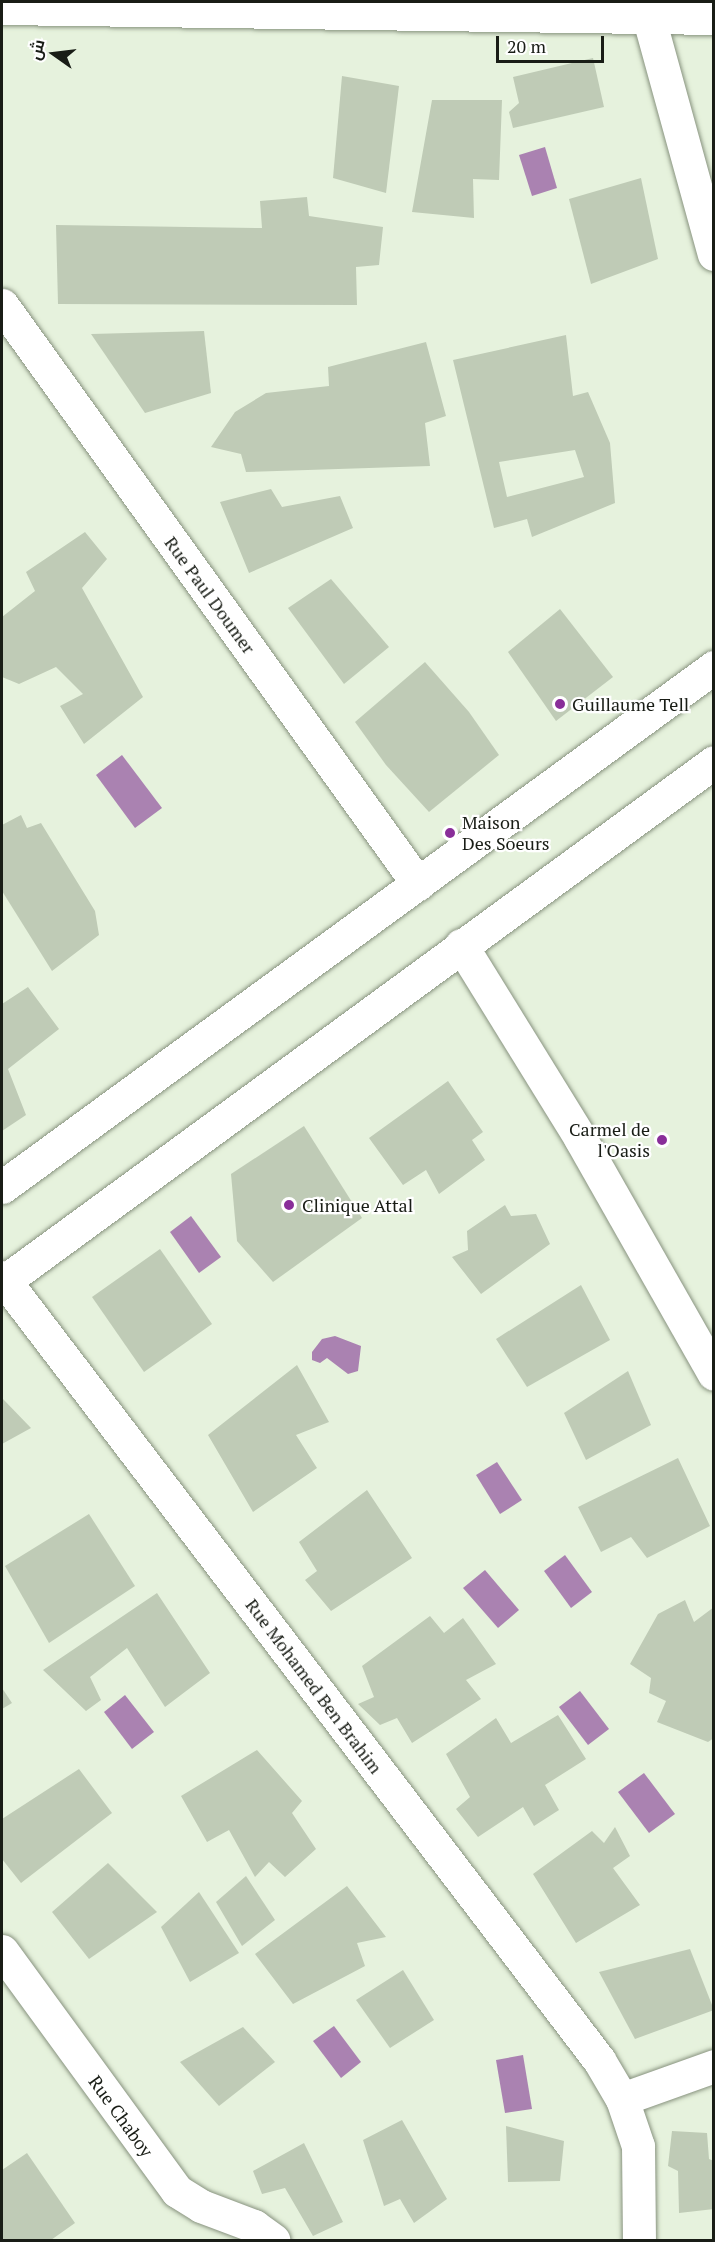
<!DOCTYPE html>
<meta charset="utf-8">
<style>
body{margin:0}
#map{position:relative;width:715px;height:2242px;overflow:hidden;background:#e6f2dd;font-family:"PT Serif",Cairo,serif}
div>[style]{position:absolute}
.water>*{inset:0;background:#aa82b1}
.building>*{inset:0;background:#bfcbb6}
.roads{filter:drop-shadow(0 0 2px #88937f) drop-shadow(0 0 2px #88937f)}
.minor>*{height:33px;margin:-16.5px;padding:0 16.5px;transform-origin:16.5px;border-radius:16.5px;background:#fff}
.dots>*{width:16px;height:16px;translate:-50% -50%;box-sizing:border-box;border:3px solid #fff;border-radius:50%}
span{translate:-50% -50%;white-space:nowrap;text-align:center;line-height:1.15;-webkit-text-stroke:4.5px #fff;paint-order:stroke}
.street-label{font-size:18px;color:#191d16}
.poi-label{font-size:18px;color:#191d16}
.left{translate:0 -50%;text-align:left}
.right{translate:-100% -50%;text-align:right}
.frame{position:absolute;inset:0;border:3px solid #191d16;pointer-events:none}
.north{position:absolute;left:24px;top:24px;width:60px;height:60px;-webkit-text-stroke:4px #fff;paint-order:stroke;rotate:284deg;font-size:16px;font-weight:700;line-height:24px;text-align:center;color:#191d16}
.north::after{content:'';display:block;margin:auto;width:21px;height:27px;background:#191d16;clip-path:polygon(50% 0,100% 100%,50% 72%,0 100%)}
.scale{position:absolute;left:496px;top:36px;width:108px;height:27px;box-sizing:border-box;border:3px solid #191d16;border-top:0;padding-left:8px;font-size:18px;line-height:21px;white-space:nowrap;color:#191d16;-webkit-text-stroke:4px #fff;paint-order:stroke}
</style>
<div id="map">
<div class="water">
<div style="clip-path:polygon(545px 147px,557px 188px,532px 196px,519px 155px)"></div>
<div style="clip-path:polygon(122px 755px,162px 808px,135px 828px,96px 775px)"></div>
<div style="clip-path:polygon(191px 1216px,221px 1257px,199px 1273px,170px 1232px)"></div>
<div style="clip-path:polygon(335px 1336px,361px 1346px,358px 1371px,348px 1374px,327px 1358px,320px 1363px,312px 1360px,312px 1352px,322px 1339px)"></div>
<div style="clip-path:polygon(497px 1462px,522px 1500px,500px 1514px,476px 1475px)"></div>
<div style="clip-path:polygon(565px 1555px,592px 1592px,571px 1608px,544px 1571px)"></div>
<div style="clip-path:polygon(485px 1570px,519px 1610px,498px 1628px,463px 1588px)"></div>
<div style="clip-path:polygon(580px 1691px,609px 1729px,588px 1745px,559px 1707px)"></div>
<div style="clip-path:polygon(125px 1695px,154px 1732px,132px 1749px,104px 1712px)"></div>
<div style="clip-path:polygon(644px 1773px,675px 1814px,649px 1833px,618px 1792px)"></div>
<div style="clip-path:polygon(334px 2026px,361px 2062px,341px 2078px,313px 2041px)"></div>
<div style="clip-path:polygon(523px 2055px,532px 2109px,505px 2113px,496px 2060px)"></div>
</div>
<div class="building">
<div style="clip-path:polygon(593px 58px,604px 107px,513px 128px,509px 112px,519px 103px,513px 77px)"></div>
<div style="clip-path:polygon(342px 76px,399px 86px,386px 193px,333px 178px)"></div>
<div style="clip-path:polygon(432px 100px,502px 100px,499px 180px,473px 179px,474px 218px,412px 212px)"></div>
<div style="clip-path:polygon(641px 178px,658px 259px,591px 284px,569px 199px)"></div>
<div style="clip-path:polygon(307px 197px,309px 216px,383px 227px,379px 265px,356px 267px,357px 305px,58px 304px,56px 225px,262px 228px,260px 201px)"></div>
<div style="clip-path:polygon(204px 331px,211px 393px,145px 413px,91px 334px)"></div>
<div style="clip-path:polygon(evenodd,566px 335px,573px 396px,588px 392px,610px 443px,615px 503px,532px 537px,527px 519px,494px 528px,453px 360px,566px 335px,575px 450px,584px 477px,507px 497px,499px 462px,575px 450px)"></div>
<div style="clip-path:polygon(426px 342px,446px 416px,425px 423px,430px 466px,246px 472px,241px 454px,211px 447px,235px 412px,266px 393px,329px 386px,328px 367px)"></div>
<div style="clip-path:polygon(271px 489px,282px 507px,340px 496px,353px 528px,249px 573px,220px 502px)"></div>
<div style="clip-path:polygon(85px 532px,107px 559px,82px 588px,143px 697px,84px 744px,60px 706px,83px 694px,56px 667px,19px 684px,2px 677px,2px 617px,35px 591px,26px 572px)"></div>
<div style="clip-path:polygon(331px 579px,389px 647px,344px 684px,288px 608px)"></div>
<div style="clip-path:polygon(560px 609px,613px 677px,556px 721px,508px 652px)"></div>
<div style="clip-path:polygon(425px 662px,469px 712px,499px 755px,429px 812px,386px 765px,355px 722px)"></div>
<div style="clip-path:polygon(21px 815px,27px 828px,41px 823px,95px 911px,99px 935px,52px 971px,2px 891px,2px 825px)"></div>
<div style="clip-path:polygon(28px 987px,59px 1029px,8px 1069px,26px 1115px,2px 1131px,2px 1004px)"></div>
<div style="clip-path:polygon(448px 1081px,483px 1132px,472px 1140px,485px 1160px,439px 1194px,426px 1170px,403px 1185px,369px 1138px)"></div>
<div style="clip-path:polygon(304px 1126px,362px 1218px,273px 1282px,237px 1241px,231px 1174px)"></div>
<div style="clip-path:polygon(505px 1205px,511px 1216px,536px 1214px,550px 1244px,481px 1294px,452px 1257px,468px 1250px,467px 1231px)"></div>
<div style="clip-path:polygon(160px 1249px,212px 1324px,144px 1372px,92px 1297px)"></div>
<div style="clip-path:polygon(581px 1285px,610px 1340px,527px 1387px,496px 1339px)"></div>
<div style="clip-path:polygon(297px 1365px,329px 1422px,296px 1435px,317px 1468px,253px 1512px,208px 1435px)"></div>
<div style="clip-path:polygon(628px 1371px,651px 1425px,586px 1460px,564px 1413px)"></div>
<div style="clip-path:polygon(2px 1398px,31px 1428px,2px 1444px)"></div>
<div style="clip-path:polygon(678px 1458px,710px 1526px,647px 1558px,631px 1537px,601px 1552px,578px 1507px)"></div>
<div style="clip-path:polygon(367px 1490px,412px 1558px,331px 1611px,305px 1580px,317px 1571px,299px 1542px)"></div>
<div style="clip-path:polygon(89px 1514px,135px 1586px,49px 1643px,5px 1566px)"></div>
<div style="clip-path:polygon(157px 1593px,210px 1673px,165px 1707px,127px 1648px,90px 1677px,101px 1700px,86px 1711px,43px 1670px)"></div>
<div style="clip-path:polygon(685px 1600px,694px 1622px,714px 1607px,714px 1738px,708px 1742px,657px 1722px,666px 1701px,649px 1693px,651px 1678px,630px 1664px,658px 1614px)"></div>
<div style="clip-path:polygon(430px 1616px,444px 1633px,463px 1618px,496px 1664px,466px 1680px,481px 1699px,412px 1743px,397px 1718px,380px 1725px,358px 1704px,374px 1697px,362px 1666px)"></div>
<div style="clip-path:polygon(2px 1688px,12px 1703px,2px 1709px)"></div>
<div style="clip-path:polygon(558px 1715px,586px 1759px,545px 1785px,559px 1810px,534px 1826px,523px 1807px,478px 1837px,456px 1809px,470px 1797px,446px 1754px,496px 1718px,511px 1743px)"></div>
<div style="clip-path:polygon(257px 1750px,302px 1801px,292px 1813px,316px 1849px,285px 1877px,269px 1862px,255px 1877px,229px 1830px,207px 1842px,181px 1796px)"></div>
<div style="clip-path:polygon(79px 1769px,112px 1813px,21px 1883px,2px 1859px,2px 1819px)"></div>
<div style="clip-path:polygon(615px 1827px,630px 1856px,613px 1868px,640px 1905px,576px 1943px,533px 1874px,592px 1831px,604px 1843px)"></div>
<div style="clip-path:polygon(108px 1863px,157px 1912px,89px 1959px,52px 1912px)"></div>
<div style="clip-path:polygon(246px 1876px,275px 1920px,242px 1946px,216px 1902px)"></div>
<div style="clip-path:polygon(347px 1886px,386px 1937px,357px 1943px,365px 1966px,293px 2004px,255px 1954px)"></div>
<div style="clip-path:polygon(199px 1892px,239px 1953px,190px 1982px,161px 1927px)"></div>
<div style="clip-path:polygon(690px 1949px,714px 2010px,635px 2039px,599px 1972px)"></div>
<div style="clip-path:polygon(403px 1970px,434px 2020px,390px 2048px,356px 2000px)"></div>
<div style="clip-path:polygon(243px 2027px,275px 2062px,219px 2106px,180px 2062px)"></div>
<div style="clip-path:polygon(402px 2120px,447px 2199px,414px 2223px,400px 2199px,384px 2206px,363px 2140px)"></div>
<div style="clip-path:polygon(506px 2126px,564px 2141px,560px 2181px,508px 2182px)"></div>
<div style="clip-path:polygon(672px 2131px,707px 2133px,709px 2159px,714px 2161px,714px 2209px,679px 2213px,678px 2171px,668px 2166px)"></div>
<div style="clip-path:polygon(304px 2143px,343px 2222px,313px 2236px,285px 2188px,262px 2194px,253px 2171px)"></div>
<div style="clip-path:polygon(27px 2153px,75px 2223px,51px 2240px,2px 2240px,2px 2170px)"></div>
</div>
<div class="roads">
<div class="minor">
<div style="left:653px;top:2px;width:14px;rotate:111deg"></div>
<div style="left:648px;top:15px;width:248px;rotate:74.6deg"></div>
<div style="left:2px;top:8px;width:712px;rotate:0.8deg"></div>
<div style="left:2px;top:305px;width:713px;rotate:54.3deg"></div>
<div style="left:461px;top:945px;width:227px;rotate:58.3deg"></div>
<div style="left:580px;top:1138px;width:271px;rotate:60.4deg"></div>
<div style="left:2px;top:1187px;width:882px;rotate:-36.14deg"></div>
<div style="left:2px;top:1277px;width:985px;rotate:52.68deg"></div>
<div style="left:599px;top:2060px;width:45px;rotate:59.5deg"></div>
<div style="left:622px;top:2099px;width:50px;rotate:71.2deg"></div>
<div style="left:638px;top:2146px;width:94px;rotate:89.4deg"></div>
<div style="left:2px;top:1283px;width:882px;rotate:-36.19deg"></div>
<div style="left:2px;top:1951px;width:297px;rotate:53.9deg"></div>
<div style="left:177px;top:2191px;width:28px;rotate:32deg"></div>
<div style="left:201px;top:2206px;width:57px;rotate:20.7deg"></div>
<div style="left:254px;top:2226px;width:24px;rotate:36deg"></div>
<div style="left:622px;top:2099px;width:98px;rotate:-19.7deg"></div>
</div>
</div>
<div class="dots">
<div style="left:560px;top:704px;background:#892e99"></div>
<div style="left:450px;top:833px;background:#892e99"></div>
<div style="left:662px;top:1140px;background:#892e99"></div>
<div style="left:289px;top:1205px;background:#892e99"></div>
</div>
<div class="street-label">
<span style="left:210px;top:595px;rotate:54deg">Rue Paul Doumer</span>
<span style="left:314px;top:1686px;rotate:53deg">Rue Mohamed Ben Brahim</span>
<span style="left:121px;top:2116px;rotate:54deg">Rue Chaboy</span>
</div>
<div class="poi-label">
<span class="left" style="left:572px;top:704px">Guillaume Tell</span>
<span class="left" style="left:462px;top:833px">Maison<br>Des Soeurs</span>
<span class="right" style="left:650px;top:1140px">Carmel de<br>l'Oasis</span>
<span class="left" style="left:302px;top:1205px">Clinique Attal</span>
</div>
<div class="frame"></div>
<div class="north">ش</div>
<div class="scale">20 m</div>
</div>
